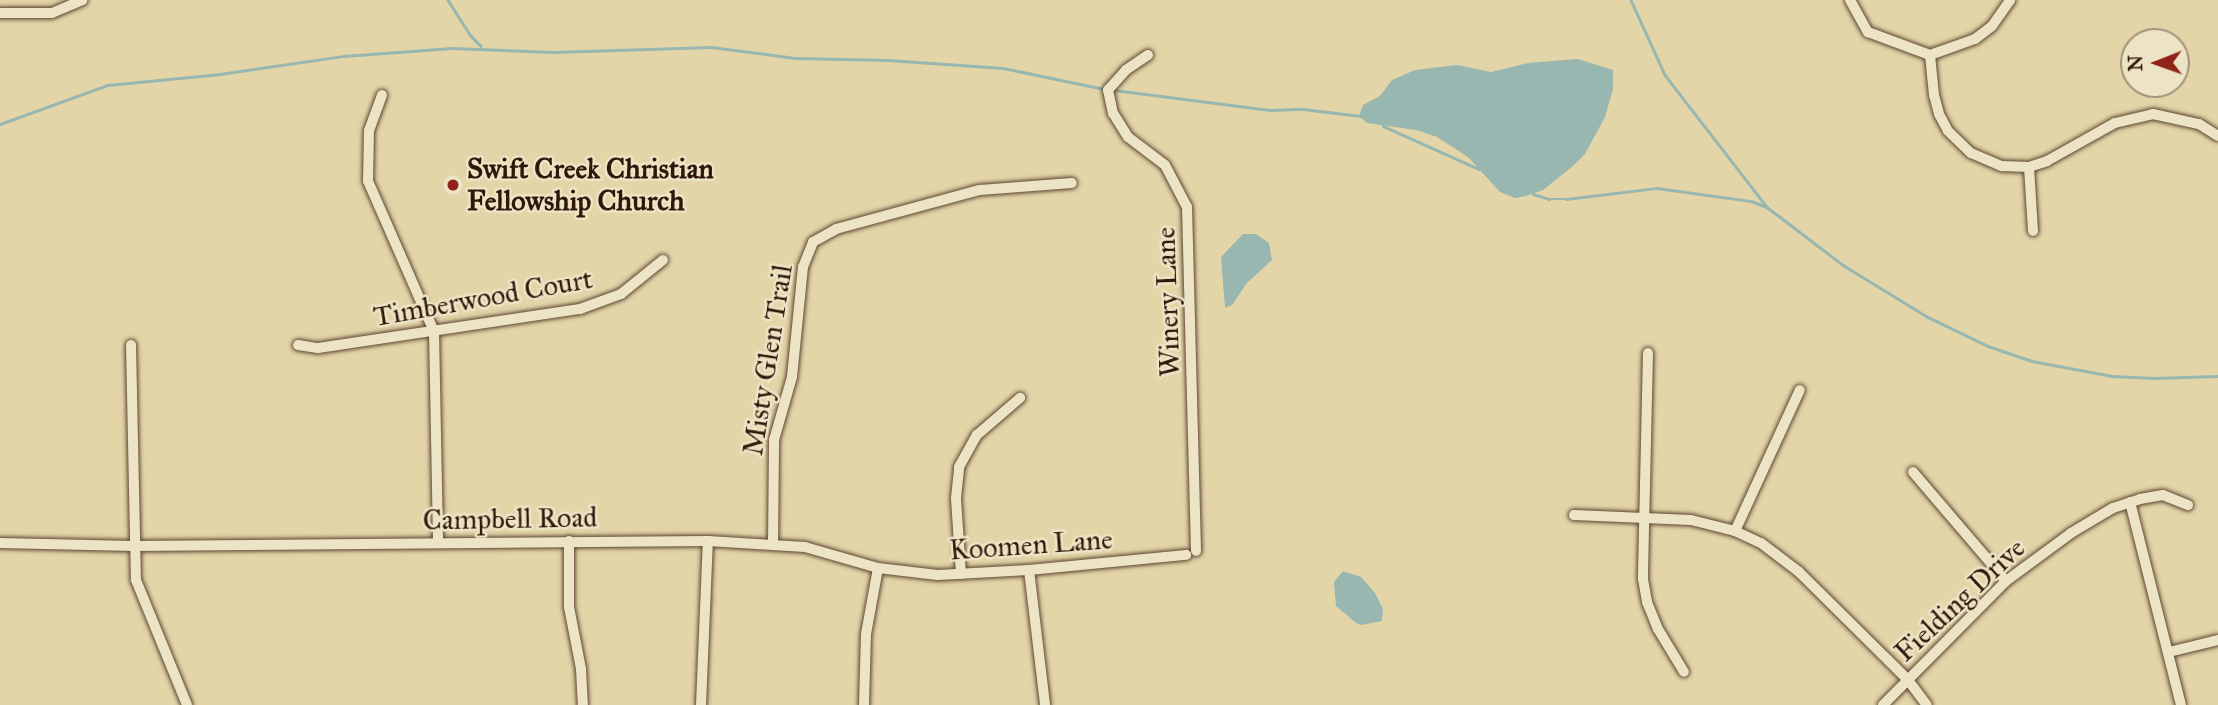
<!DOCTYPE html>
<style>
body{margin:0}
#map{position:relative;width:2218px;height:705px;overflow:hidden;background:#e3d5a8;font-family:"IM FELL Great Primer",serif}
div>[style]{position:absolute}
.water>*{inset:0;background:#97b7b0}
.stream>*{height:2.5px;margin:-1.25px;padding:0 1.25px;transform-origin:1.25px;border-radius:1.25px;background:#97b7b0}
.roads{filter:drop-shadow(0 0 2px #5d4631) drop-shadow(0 0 2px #5d4631)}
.minor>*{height:10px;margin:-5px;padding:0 5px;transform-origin:5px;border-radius:5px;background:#ede4c6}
.dots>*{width:19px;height:19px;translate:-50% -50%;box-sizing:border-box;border:4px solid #ede4c6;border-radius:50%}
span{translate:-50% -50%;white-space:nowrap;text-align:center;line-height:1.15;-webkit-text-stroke:5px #ede4c6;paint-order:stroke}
.poi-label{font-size:28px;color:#301709;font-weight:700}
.left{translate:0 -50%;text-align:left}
.street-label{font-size:28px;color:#301709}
.north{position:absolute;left:2120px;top:28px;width:70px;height:70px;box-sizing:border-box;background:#ede4c6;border:2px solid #a1927a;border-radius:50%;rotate:269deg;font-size:19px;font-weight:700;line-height:28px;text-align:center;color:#301709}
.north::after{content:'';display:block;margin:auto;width:24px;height:32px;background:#8f2418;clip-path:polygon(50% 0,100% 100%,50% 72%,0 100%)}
</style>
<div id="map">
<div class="water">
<div style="clip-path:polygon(1578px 59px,1613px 70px,1613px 89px,1605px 117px,1585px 154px,1573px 166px,1543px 190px,1526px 196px,1515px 198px,1500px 192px,1468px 157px,1437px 137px,1416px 130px,1367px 123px,1359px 116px,1363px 105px,1380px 96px,1392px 80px,1415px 70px,1457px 65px,1491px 72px,1528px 63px)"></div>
<div style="clip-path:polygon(1243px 234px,1256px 234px,1269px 243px,1272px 260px,1247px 283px,1232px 305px,1225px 308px,1221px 257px)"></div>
<div style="clip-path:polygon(1343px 571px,1361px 577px,1375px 593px,1383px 609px,1382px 621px,1362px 625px,1356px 623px,1336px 606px,1334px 582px)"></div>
</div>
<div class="stream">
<div style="left:448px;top:0;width:43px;rotate:57.4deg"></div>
<div style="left:471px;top:36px;width:14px;rotate:45deg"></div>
<div style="left:1631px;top:0;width:82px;rotate:65.6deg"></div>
<div style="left:1665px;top:75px;width:167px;rotate:52.3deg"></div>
<div style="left:1114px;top:90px;width:157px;rotate:7.3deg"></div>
<div style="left:1270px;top:110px;width:33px;rotate:-2deg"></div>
<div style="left:1303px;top:109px;width:58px;rotate:6.9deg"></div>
<div style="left:0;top:124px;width:115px;rotate:-19.9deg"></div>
<div style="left:108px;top:85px;width:113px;rotate:-5.6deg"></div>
<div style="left:220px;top:74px;width:125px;rotate:-8.3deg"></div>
<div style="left:344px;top:56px;width:108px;rotate:-4.2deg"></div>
<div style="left:452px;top:48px;width:101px;rotate:2.3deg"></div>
<div style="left:553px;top:52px;width:158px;rotate:-1.8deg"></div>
<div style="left:711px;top:47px;width:86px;rotate:7.4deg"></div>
<div style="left:796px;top:58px;width:92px;rotate:1.2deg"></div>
<div style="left:888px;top:60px;width:115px;rotate:4deg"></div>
<div style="left:1003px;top:68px;width:103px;rotate:11.7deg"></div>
<div style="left:1383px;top:126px;width:105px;rotate:24.1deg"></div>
<div style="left:1533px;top:194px;width:17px;rotate:17deg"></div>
<div style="left:1549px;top:199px;width:17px"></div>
<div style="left:1566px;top:199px;width:92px;rotate:-6.9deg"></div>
<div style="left:1657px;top:188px;width:95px;rotate:7.9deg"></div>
<div style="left:1751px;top:201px;width:17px;rotate:21deg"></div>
<div style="left:1767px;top:207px;width:96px;rotate:37.3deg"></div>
<div style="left:1843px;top:265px;width:100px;rotate:31.5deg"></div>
<div style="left:1928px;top:317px;width:67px;rotate:25.8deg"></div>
<div style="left:1988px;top:346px;width:46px;rotate:18.8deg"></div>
<div style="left:2032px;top:361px;width:81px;rotate:10.6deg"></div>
<div style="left:2112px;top:376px;width:42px;rotate:2.7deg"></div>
<div style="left:2154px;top:378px;width:64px;rotate:-1.8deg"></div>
</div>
<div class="roads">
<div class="minor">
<div style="left:1850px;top:0;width:37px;rotate:61deg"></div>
<div style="left:1868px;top:32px;width:66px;rotate:20.4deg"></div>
<div style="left:1930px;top:55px;width:48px;rotate:-19.6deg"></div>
<div style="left:1975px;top:39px;width:21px;rotate:-37deg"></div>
<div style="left:1992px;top:26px;width:32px;rotate:-55deg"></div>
<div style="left:0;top:13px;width:52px"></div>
<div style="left:52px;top:13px;width:33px;rotate:-23deg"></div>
<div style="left:1148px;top:55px;width:27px;rotate:146deg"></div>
<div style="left:1126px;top:70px;width:27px;rotate:132deg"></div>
<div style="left:1108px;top:90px;width:24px;rotate:78deg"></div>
<div style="left:1113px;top:113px;width:28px;rotate:58deg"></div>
<div style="left:1128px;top:137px;width:46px;rotate:37.1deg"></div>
<div style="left:1165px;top:165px;width:47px;rotate:62.4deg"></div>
<div style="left:1187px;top:207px;width:344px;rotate:88.5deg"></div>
<div style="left:1930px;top:55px;width:40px;rotate:84.3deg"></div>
<div style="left:1934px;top:95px;width:20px;rotate:75deg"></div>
<div style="left:1939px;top:114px;width:19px;rotate:62deg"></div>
<div style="left:1948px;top:131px;width:32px;rotate:44deg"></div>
<div style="left:1971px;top:153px;width:34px;rotate:23deg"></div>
<div style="left:2002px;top:166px;width:27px;rotate:2deg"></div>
<div style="left:2029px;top:167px;width:19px;rotate:-18deg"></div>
<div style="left:2047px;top:161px;width:78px;rotate:-29.2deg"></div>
<div style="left:2115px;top:123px;width:39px;rotate:-13deg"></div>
<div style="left:2153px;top:114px;width:47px;rotate:12.3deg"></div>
<div style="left:2199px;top:124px;width:22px;rotate:32deg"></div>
<div style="left:382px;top:95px;width:37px;rotate:110deg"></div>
<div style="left:369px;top:130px;width:51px;rotate:91.1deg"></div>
<div style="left:368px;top:181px;width:164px;rotate:66.3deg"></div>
<div style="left:434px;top:331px;width:211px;rotate:88.9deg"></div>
<div style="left:2029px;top:167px;width:64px;rotate:86.4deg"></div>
<div style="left:131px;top:345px;width:235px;rotate:88.8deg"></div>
<div style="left:136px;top:580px;width:135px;rotate:67.8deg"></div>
<div style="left:298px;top:345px;width:20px;rotate:9deg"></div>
<div style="left:318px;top:348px;width:265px;rotate:-8.5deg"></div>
<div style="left:580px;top:309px;width:44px;rotate:-20.1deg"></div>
<div style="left:621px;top:294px;width:54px;rotate:-39deg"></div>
<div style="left:1648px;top:353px;width:226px;rotate:91.3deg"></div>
<div style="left:1643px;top:579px;width:23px;rotate:80deg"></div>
<div style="left:1647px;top:602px;width:29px;rotate:68deg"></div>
<div style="left:1658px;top:629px;width:50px;rotate:58.8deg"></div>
<div style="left:1913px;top:472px;width:143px;rotate:49.5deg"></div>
<div style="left:2130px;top:502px;width:209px;rotate:75.9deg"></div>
<div style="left:1574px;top:515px;width:117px;rotate:2.4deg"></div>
<div style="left:1691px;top:520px;width:45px;rotate:14deg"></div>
<div style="left:1735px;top:531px;width:29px;rotate:25deg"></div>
<div style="left:1761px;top:543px;width:48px;rotate:37.3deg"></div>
<div style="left:1799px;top:572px;width:153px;rotate:44.7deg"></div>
<div style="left:1908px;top:680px;width:31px;rotate:53deg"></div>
<div style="left:1735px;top:531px;width:155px;rotate:-65.3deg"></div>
<div style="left:569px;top:541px;width:66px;rotate:90deg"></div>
<div style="left:569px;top:607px;width:63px;rotate:79deg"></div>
<div style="left:581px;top:669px;width:36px;rotate:87deg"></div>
<div style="left:0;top:543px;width:134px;rotate:1.3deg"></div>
<div style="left:134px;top:546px;width:574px;rotate:-0.5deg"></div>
<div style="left:708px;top:541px;width:97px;rotate:3.5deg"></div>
<div style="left:805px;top:547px;width:76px;rotate:16deg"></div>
<div style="left:878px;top:568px;width:60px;rotate:6.7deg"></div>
<div style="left:938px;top:575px;width:91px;rotate:-3.1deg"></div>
<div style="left:1029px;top:570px;width:158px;rotate:-5.5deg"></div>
<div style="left:773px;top:544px;width:104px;rotate:-89.4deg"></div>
<div style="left:774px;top:440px;width:66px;rotate:-74.1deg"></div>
<div style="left:792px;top:377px;width:111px;rotate:-84.3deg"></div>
<div style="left:803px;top:267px;width:27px;rotate:-68deg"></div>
<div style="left:813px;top:242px;width:26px;rotate:-29deg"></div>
<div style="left:836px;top:229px;width:149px;rotate:-15.2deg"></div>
<div style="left:980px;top:190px;width:92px;rotate:-4.4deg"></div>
<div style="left:1029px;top:570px;width:136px;rotate:83.2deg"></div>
<div style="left:961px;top:574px;width:76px;rotate:-93.8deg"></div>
<div style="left:956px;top:498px;width:31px;rotate:-84deg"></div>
<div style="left:959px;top:467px;width:37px;rotate:-61deg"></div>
<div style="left:977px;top:435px;width:57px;rotate:-40.7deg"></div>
<div style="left:2169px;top:652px;width:50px;rotate:-13.8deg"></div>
<div style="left:701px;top:705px;width:164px;rotate:-87.6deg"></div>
<div style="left:864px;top:705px;width:71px;rotate:-88.4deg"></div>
<div style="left:866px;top:634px;width:67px;rotate:-79.7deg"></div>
<div style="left:1883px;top:705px;width:175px;rotate:-45.2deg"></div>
<div style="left:2006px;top:581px;width:81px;rotate:-36.4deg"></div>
<div style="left:2071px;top:533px;width:49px;rotate:-30.8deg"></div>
<div style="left:2113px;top:508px;width:28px;rotate:-18deg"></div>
<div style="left:2140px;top:499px;width:23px;rotate:-10deg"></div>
<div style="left:2163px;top:495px;width:27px;rotate:22deg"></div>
</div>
</div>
<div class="dots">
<div style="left:453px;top:185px;background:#8f2418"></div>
</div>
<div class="poi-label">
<span class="left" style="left:467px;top:185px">Swift Creek Christian<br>Fellowship Church</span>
</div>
<div class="street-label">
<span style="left:483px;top:298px;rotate:-10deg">Timberwood Court</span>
<span style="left:1168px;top:302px;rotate:-92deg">Winery Lane</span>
<span style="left:768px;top:360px;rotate:-81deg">Misty Glen Trail</span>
<span style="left:510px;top:519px;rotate:-1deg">Campbell Road</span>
<span style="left:1031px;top:545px;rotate:-4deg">Koomen Lane</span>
<span style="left:1960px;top:600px;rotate:-43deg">Fielding Drive</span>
</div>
<div class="north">N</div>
</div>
